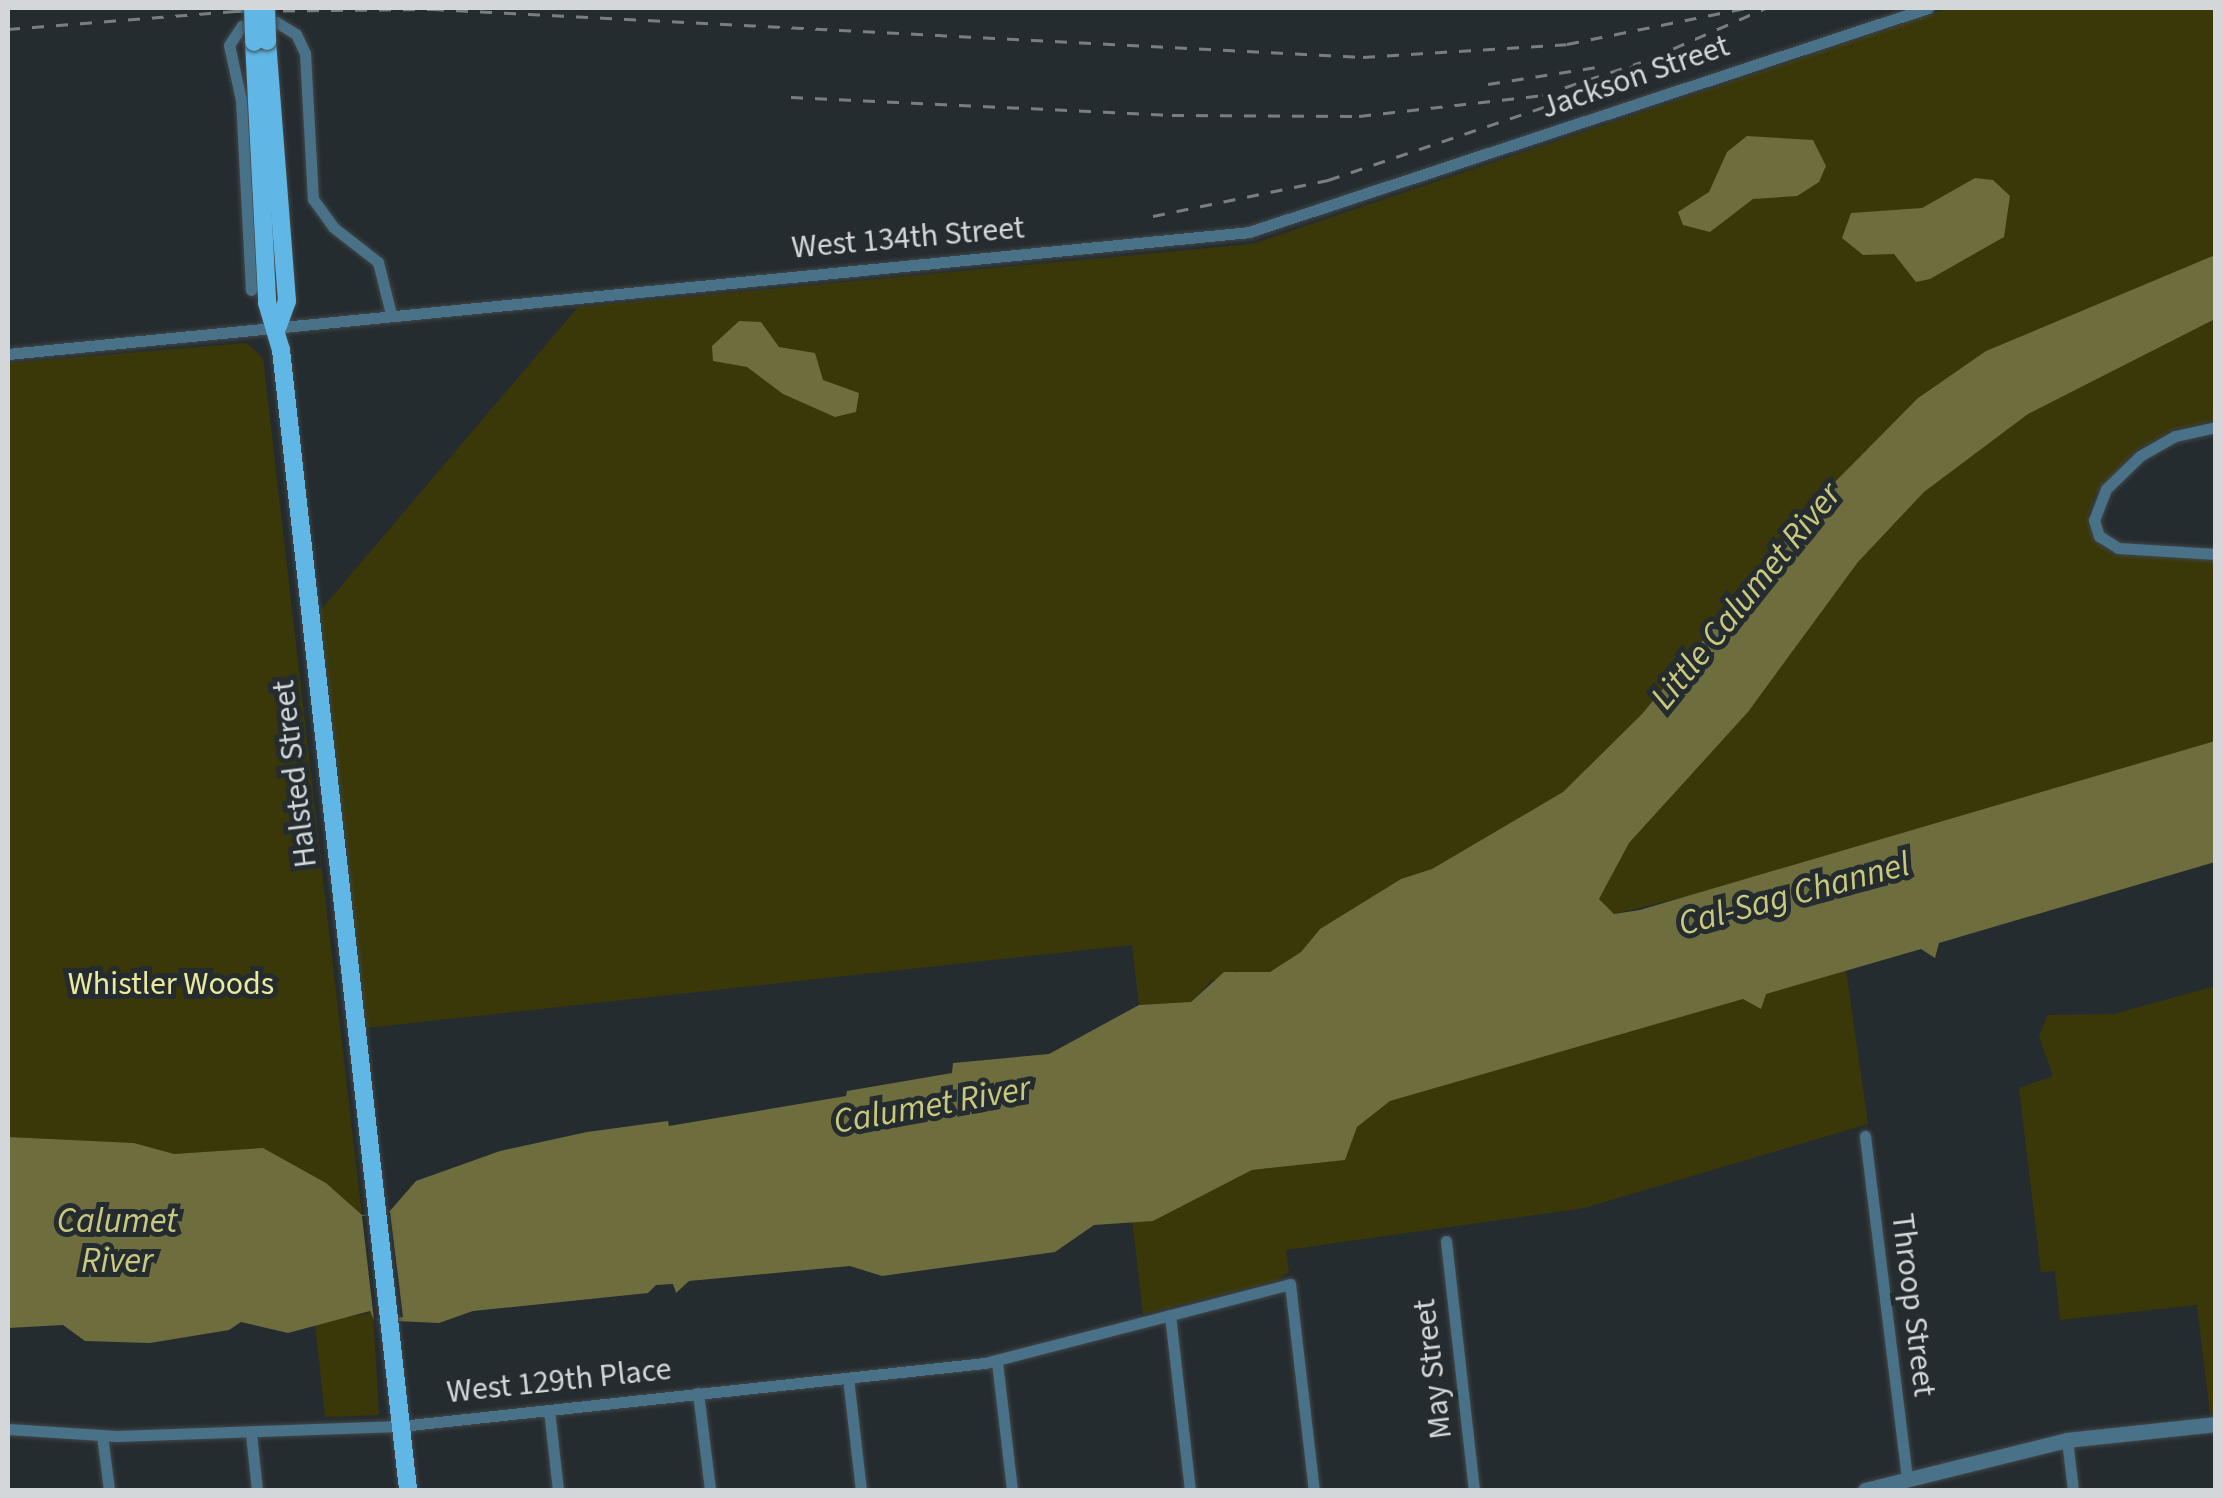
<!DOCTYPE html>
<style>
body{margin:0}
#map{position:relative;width:2223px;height:1498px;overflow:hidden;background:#252c2f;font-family:"Source Sans 3",sans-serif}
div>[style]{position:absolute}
.green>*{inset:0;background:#3a3808}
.water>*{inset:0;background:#6e6d3e}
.pier>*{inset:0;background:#252c2f}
.roads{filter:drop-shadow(0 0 2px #41474a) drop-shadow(0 0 2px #41474a)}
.minor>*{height:11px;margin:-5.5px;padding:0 5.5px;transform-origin:5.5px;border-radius:5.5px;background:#497187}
.tertiary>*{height:15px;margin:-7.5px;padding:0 7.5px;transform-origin:7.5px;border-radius:7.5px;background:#497187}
.primary>*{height:18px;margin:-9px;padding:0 9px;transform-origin:9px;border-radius:9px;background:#60b6e5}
.rail>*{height:2.5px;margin-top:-1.25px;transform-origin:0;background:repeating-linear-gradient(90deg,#797e81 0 12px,transparent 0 24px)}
.bridges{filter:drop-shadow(0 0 2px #41474a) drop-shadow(0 0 2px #41474a)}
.primary-bridge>*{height:18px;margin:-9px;padding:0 9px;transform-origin:9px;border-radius:9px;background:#60b6e5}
span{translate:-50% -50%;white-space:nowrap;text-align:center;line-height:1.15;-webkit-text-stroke:10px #252c2f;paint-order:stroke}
.street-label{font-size:32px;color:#d3d7d9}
.park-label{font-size:32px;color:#eae99d}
.water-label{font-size:35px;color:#cac87d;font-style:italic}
.frame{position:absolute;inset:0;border:10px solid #d3d7d9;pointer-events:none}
</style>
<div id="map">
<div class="green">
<div style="clip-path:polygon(1949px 8px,2215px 8px,2215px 255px,1986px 351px,1918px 398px,1827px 490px,1642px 714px,1563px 792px,1432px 869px,1401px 879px,1320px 929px,1301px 952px,1270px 972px,1252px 977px,1236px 971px,1211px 981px,1191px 1002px,1139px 1005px,1132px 945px,366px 1028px,320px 611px,578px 307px,1252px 244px)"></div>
<div style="clip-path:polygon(2215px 319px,2215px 421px,2175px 429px,2135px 451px,2096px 493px,2088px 515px,2103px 548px,2123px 555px,2215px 559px,2215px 741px,1738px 884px,1614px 914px,1599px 899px,1629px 843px,1748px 712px,1858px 562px,1924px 492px,2028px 414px)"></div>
<div style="clip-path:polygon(247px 343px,263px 358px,362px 1216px,326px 1183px,263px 1148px,174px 1154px,134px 1143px,8px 1137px,8px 363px)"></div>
<div style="clip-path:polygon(1846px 970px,1868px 1124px,1584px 1208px,1286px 1250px,1289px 1272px,1276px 1281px,1143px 1314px,1132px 1220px,1153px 1221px,1252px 1170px,1345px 1160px,1357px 1127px,1390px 1101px,1743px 999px,1755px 1006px,1766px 994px)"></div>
<div style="clip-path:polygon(2215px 986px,2216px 1414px,2210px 1414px,2197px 1305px,2060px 1320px,2055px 1271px,2041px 1272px,2019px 1088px,2053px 1076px,2039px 1036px,2048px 1015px,2114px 1014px)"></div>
<div style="clip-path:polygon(373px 1312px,379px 1415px,325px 1417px,315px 1324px)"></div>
</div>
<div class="water">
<div style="clip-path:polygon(1747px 136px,1813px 140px,1826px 166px,1819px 182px,1797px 196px,1753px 199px,1710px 232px,1683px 225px,1678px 212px,1709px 192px,1727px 152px)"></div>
<div style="clip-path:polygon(1975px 178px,1993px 180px,2010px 196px,2004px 237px,1930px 279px,1916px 282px,1894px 254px,1863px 255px,1842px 238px,1851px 213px,1922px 208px)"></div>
<div style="clip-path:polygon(2215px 255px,2215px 319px,2028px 414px,1924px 492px,1858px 562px,1748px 712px,1629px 843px,1599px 899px,1614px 914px,1640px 910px,2215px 741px,2215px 862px,1939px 943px,1935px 958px,1921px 949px,1766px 994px,1761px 1009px,1743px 999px,1390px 1101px,1357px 1127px,1345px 1160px,1252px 1170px,1153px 1221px,1094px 1225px,1055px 1252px,882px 1276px,850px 1266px,689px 1281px,676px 1293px,673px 1284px,656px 1285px,648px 1293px,473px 1311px,439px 1323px,374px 1320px,370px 1311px,288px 1333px,241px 1322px,229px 1330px,150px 1343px,85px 1341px,63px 1325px,8px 1328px,8px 1137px,134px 1143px,174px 1154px,263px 1148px,326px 1183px,362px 1215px,389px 1212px,416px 1181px,500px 1151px,587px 1132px,668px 1121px,669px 1126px,846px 1096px,847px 1091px,952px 1073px,953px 1063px,1049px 1054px,1139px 1005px,1191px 1002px,1224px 972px,1270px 972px,1301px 952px,1320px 929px,1401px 879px,1432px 869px,1563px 792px,1642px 714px,1827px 490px,1918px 398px,1986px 351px)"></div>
<div style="clip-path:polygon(739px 321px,761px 322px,779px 347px,815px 353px,823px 380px,859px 393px,856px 412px,835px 417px,783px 394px,747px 367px,713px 361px,712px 346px)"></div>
</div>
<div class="pier">
<div style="clip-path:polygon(390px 1212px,403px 1317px,374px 1320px,362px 1216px)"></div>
</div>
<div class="roads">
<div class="minor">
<div style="left:251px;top:290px;width:190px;rotate:-93deg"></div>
<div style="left:241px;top:100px;width:56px;rotate:-102.3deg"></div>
<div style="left:229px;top:45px;width:23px;rotate:-56deg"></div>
<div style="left:242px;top:26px;width:34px;rotate:-7deg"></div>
<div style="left:276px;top:22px;width:23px;rotate:31deg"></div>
<div style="left:296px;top:34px;width:21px;rotate:65deg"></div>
<div style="left:305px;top:53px;width:146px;rotate:86.9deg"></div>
<div style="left:313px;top:199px;width:34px;rotate:54deg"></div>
<div style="left:333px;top:227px;width:57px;rotate:37.9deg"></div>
<div style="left:378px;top:262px;width:54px;rotate:76deg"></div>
<div style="left:8px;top:354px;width:1247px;rotate:-5.61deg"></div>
<div style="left:1249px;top:232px;width:715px;rotate:-18.26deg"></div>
<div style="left:2216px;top:427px;width:42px;rotate:167.6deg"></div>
<div style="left:2175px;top:436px;width:40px;rotate:150.3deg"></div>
<div style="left:2140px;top:456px;width:47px;rotate:135.9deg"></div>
<div style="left:2106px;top:489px;width:33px;rotate:111deg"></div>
<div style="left:2094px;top:520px;width:17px;rotate:73deg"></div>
<div style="left:2099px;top:536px;width:22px;rotate:32deg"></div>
<div style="left:2118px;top:548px;width:98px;rotate:3.5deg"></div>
<div style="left:1865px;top:1136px;width:347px;rotate:83deg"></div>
<div style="left:1446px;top:1241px;width:251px;rotate:83.6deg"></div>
<div style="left:1170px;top:1315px;width:176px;rotate:83.5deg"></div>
<div style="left:997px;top:1362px;width:129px;rotate:83.3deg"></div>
<div style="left:848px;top:1378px;width:113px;rotate:83.4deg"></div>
<div style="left:698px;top:1393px;width:98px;rotate:82.9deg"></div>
<div style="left:549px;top:1410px;width:81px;rotate:83.6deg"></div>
<div style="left:8px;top:1429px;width:109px;rotate:3.7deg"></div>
<div style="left:117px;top:1436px;width:284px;rotate:-2deg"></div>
<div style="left:401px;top:1426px;width:587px;rotate:-6.16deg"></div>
<div style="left:985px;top:1363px;width:315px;rotate:-14.5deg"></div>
<div style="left:1290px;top:1284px;width:207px;rotate:83.4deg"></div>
<div style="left:251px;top:1434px;width:56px;rotate:83.9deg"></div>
<div style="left:102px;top:1435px;width:55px;rotate:82.7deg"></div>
<div style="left:2067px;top:1440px;width:50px;rotate:83.2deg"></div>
</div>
<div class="tertiary">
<div style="left:1865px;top:1490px;width:208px;rotate:-13.9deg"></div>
<div style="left:2067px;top:1440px;width:150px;rotate:-6.1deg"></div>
</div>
<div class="primary">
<div style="left:267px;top:41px;width:261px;rotate:85.6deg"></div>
<div style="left:287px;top:301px;width:27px;rotate:110deg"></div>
<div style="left:254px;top:42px;width:261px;rotate:87.1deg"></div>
<div style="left:267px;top:303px;width:49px;rotate:73.4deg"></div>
<div style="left:281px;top:350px;width:1147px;rotate:83.64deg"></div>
</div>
</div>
<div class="rail">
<div style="left:8px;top:29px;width:228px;rotate:-4.5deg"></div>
<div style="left:235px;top:11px;width:197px;rotate:-0.6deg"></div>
<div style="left:432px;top:9px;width:932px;rotate:2.95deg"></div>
<div style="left:1363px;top:57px;width:204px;rotate:-3.6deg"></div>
<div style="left:1567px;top:44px;width:182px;rotate:-11.4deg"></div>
<div style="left:1629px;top:68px;width:150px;rotate:-23.7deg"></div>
<div style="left:1488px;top:84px;width:110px;rotate:-8.9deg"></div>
<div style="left:791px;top:97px;width:381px;rotate:2.7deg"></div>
<div style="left:1172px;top:115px;width:187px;rotate:0.3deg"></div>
<div style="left:1359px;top:116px;width:184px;rotate:-6.5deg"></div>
<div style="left:1542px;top:95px;width:104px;rotate:-18.4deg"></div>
<div style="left:1153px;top:216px;width:179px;rotate:-11.6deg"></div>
<div style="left:1328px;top:180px;width:246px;rotate:-18.7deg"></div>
</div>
<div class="bridges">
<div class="primary-bridge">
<div style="left:253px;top:8px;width:34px;rotate:88deg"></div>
<div style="left:266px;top:8px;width:33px;rotate:88deg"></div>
</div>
</div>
<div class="street-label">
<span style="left:1635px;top:77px;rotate:-19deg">Jackson Street</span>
<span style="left:908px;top:238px;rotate:-5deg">West 134th Street</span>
<span style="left:295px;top:774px;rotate:-97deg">Halsted Street</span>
<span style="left:1913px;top:1305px;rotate:83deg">Throop Street</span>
<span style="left:1433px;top:1369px;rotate:-97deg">May Street</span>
<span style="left:559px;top:1381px;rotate:-6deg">West 129th Place</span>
</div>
<div class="park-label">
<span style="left:171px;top:984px">Whistler Woods</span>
</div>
<div class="water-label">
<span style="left:1746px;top:596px;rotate:-51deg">Little Calumet River</span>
<span style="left:1794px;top:894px;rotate:-15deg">Cal-Sag Channel</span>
<span style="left:932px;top:1105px;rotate:-10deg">Calumet River</span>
<span style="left:117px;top:1241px">Calumet<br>River</span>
</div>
<div class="frame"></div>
</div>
